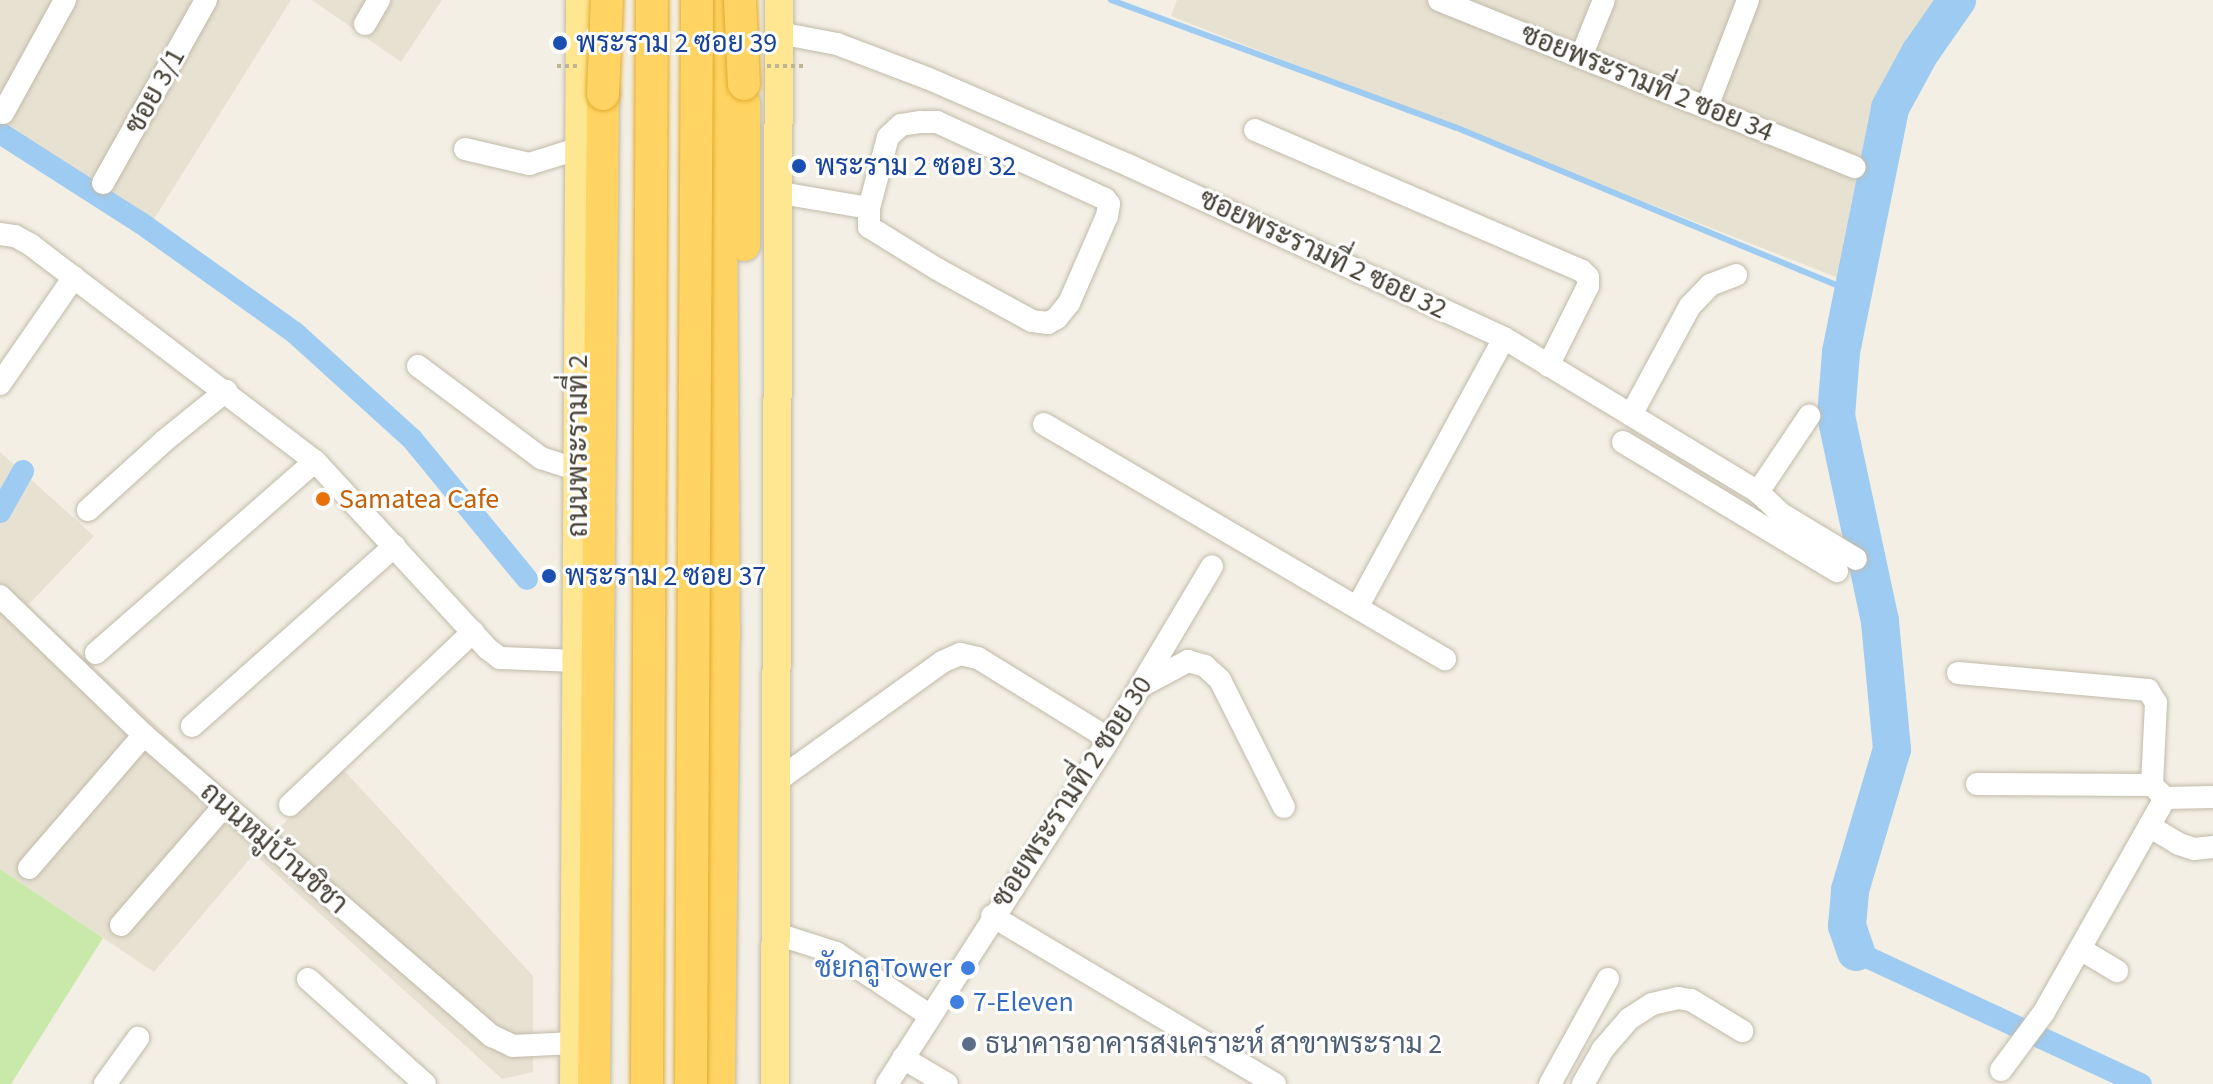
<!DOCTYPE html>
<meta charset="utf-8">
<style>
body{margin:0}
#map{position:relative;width:2213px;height:1084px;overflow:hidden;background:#f3efe4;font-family:"Source Sans 3",Sarabun,sans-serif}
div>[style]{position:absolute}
.residential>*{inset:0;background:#e7e1d2}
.green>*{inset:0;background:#c9e9ab}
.stream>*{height:6px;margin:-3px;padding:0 3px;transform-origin:3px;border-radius:3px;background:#9dcbf2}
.canal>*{height:22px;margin:-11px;padding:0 11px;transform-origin:11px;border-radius:11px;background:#9dcbf2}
.river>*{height:38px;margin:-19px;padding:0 19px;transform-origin:19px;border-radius:19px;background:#9dcbf2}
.roads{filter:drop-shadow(0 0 2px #c1baa9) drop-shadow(0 0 2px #c1baa9)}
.minor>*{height:22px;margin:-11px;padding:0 11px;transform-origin:11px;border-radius:11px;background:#fff}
.major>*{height:28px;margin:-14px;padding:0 14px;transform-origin:14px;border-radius:14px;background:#ffe690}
.highway>*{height:32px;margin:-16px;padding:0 16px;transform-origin:16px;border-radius:16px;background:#ffd462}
.path-bridge>*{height:4px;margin-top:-2px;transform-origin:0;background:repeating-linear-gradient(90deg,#c0b497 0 4px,transparent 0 8px)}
.bridges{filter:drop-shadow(0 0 2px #e2aa2e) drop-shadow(0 0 2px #e2aa2e)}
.highway-bridge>*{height:32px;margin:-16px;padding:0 16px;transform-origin:16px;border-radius:16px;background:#ffd462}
.dots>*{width:22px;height:22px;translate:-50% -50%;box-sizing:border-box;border:4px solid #fff;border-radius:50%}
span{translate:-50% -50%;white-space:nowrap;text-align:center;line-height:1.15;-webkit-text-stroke:6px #fff;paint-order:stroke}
.transit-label{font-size:28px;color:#164399}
.left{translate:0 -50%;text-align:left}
.street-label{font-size:28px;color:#453f34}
.food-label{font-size:28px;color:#c56008}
.shop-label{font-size:28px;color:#366cbe}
.right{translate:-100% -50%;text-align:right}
.service-label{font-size:28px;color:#4e5e75}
</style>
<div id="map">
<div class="residential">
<div style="clip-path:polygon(0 0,291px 0,154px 219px,0 132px)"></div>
<div style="clip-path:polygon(312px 0,442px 0,401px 62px)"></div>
<div style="clip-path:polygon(1177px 0,1951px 0,1887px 99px,1874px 134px,1846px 281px,1171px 16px)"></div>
<div style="clip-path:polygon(0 452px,94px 536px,28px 605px,273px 834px,341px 767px,533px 976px,533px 1072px,502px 1079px,254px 854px,154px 972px,0 869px)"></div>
</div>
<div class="green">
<div style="clip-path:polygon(0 869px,103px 938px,11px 1084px,0 1084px)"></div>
</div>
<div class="stream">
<div style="left:1111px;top:0;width:367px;rotate:20.3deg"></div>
<div style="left:1455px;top:127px;width:429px;rotate:22.5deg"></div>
</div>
<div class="canal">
<div style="left:0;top:133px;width:167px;rotate:32.6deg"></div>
<div style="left:141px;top:223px;width:188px;rotate:35.5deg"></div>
<div style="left:294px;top:332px;width:159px;rotate:42.2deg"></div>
<div style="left:412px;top:439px;width:181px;rotate:50.6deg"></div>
<div style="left:0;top:512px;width:47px;rotate:-60.7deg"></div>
<div style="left:1856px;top:952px;width:314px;rotate:24.9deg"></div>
</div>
<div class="river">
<div style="left:1856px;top:952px;width:28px;rotate:-109deg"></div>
<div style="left:1847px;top:926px;width:36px;rotate:-85deg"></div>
<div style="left:1850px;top:890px;width:147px;rotate:-73.4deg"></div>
<div style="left:1892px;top:749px;width:129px;rotate:-95.4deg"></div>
<div style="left:1880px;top:621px;width:210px;rotate:-102.1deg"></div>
<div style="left:1836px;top:416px;width:64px;rotate:-85.5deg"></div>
<div style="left:1841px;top:352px;width:249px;rotate:-78.6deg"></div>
<div style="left:1890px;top:108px;width:63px;rotate:-61.4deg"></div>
<div style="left:1920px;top:53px;width:65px;rotate:-55.1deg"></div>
</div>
<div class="roads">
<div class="minor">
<div style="left:1439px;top:0;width:448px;rotate:21.9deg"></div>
<div style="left:365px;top:24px;width:28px;rotate:-60deg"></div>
<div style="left:779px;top:33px;width:59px;rotate:10.7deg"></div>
<div style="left:837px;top:44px;width:96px;rotate:20.7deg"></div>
<div style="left:927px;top:78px;width:219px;rotate:23.4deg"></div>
<div style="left:1128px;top:165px;width:414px;rotate:24.7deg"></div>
<div style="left:1504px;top:338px;width:297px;rotate:31.2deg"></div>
<div style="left:1758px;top:492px;width:92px;rotate:-56.1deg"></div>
<div style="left:1581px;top:57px;width:61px;rotate:-68deg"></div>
<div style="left:1707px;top:107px;width:115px;rotate:-69deg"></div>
<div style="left:3px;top:113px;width:129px;rotate:-61.2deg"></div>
<div style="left:921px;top:122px;width:16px"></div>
<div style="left:937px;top:122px;width:185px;rotate:24.6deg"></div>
<div style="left:1105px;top:199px;width:6px;rotate:51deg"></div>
<div style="left:1109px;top:204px;width:12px;rotate:99deg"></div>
<div style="left:1107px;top:216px;width:95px;rotate:113.6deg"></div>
<div style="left:1069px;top:303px;width:19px;rotate:129deg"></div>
<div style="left:1057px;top:318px;width:10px;rotate:151deg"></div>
<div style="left:1048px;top:323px;width:16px;rotate:-173deg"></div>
<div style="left:1032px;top:321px;width:108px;rotate:-151.3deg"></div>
<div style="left:937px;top:269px;width:80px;rotate:-148.3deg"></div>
<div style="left:869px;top:227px;width:19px;rotate:-90deg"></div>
<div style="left:869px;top:208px;width:73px;rotate:-75deg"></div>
<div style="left:888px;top:137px;width:18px;rotate:-43deg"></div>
<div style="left:901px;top:125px;width:20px;rotate:-9deg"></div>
<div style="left:1255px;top:130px;width:356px;rotate:23.3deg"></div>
<div style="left:1582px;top:271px;width:8px;rotate:45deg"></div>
<div style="left:1588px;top:277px;width:9px;rotate:90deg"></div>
<div style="left:1588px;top:286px;width:89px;rotate:116.6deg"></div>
<div style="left:465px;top:149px;width:66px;rotate:13.2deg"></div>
<div style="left:529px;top:164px;width:53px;rotate:-17.4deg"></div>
<div style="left:103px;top:183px;width:210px;rotate:-60.6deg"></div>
<div style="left:781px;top:193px;width:89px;rotate:9.7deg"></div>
<div style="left:0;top:234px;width:15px;rotate:8deg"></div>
<div style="left:15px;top:236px;width:18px;rotate:29deg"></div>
<div style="left:31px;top:245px;width:357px;rotate:37.3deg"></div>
<div style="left:315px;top:461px;width:255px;rotate:47.4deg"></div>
<div style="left:488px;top:649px;width:15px;rotate:37deg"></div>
<div style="left:500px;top:658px;width:78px;rotate:2.2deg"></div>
<div style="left:418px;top:366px;width:154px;rotate:36.8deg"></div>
<div style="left:541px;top:458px;width:38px;rotate:18deg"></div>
<div style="left:0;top:384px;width:130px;rotate:-55.3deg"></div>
<div style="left:1631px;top:415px;width:124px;rotate:-61.6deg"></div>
<div style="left:1690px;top:306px;width:29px;rotate:-46deg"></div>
<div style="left:1710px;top:285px;width:28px;rotate:-21deg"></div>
<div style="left:1044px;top:424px;width:465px;rotate:30.4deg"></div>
<div style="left:1623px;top:442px;width:250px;rotate:31.1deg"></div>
<div style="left:1758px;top:492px;width:34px;rotate:43deg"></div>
<div style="left:1783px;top:515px;width:85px;rotate:31.1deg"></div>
<div style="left:88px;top:510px;width:103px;rotate:-42.2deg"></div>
<div style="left:164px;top:441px;width:80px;rotate:-38.9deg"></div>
<div style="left:0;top:596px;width:200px;rotate:44deg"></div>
<div style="left:144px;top:735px;width:460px;rotate:40.9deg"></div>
<div style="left:492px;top:1036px;width:23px;rotate:25deg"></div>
<div style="left:513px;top:1046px;width:61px;rotate:-2.8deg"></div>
<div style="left:1358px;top:606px;width:305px;rotate:-61.4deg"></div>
<div style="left:96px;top:653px;width:291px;rotate:-41.2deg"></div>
<div style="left:1958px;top:673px;width:191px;rotate:5.1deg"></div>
<div style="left:2148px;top:690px;width:15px;rotate:58deg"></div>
<div style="left:2156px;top:703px;width:82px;rotate:92.8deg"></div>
<div style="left:1143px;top:685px;width:51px;rotate:-28.1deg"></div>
<div style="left:1188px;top:661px;width:18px;rotate:16deg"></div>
<div style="left:1205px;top:666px;width:21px;rotate:43deg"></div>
<div style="left:1220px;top:680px;width:142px;rotate:63.3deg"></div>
<div style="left:192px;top:726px;width:271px;rotate:-41.6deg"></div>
<div style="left:778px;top:780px;width:202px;rotate:-35.7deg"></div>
<div style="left:942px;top:662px;width:20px;rotate:-24deg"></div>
<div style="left:960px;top:654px;width:18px;rotate:13deg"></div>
<div style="left:978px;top:658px;width:154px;rotate:31.7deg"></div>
<div style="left:1977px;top:784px;width:175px;rotate:0.3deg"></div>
<div style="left:2152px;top:785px;width:18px;rotate:45deg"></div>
<div style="left:2165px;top:798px;width:48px;rotate:-1.2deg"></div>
<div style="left:290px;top:805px;width:252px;rotate:-43.4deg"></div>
<div style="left:2149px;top:826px;width:35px;rotate:31deg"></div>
<div style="left:2179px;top:844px;width:16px;rotate:18deg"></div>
<div style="left:2194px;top:849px;width:19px;rotate:-6deg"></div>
<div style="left:29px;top:868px;width:176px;rotate:-49.2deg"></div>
<div style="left:992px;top:916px;width:329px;rotate:30.7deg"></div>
<div style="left:121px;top:925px;width:157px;rotate:-49.1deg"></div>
<div style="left:777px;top:934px;width:62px;rotate:17.9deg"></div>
<div style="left:836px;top:953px;width:112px;rotate:33.7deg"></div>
<div style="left:2082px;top:950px;width:41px;rotate:31deg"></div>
<div style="left:308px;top:979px;width:157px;rotate:41.9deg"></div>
<div style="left:903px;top:1058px;width:51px;rotate:30.6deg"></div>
<div style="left:2001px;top:1070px;width:72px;rotate:-53.4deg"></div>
<div style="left:2044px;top:1012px;width:246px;rotate:-60.5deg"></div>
<div style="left:105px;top:1084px;width:57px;rotate:-54.3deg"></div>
<div style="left:887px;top:1084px;width:410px;rotate:-57.2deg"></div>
<div style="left:1109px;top:739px;width:201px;rotate:-59.2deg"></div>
<div style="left:1550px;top:1084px;width:120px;rotate:-61.1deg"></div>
<div style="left:1583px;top:1084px;width:40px;rotate:-60.3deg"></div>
<div style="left:1603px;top:1049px;width:40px;rotate:-49deg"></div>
<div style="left:1629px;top:1019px;width:27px;rotate:-33deg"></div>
<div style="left:1652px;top:1004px;width:27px;rotate:-13deg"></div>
<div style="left:1678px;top:998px;width:13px;rotate:9deg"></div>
<div style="left:1691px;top:1000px;width:60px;rotate:31.3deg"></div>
</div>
<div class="major">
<div style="left:574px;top:1084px;width:1084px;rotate:-89.68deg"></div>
<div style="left:775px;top:1084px;width:1084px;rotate:-89.79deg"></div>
</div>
<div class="highway">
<div style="left:744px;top:245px;width:142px;rotate:-90deg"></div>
<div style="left:594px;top:1084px;width:990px;rotate:-89.48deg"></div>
<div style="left:719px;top:1084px;width:446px;rotate:-89.4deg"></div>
<div style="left:724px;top:638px;width:478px;rotate:-90.4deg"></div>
<div style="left:721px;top:160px;width:160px;rotate:-88.2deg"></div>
</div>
</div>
<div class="path-bridge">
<div style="left:557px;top:66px;width:21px"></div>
<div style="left:767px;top:66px;width:38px"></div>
</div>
<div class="bridges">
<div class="highway-bridge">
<div style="left:740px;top:0;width:84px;rotate:87.3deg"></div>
<div style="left:603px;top:94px;width:94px;rotate:-87.6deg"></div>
<div style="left:647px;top:1084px;width:1084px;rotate:-89.74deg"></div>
<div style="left:691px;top:1084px;width:1084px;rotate:-89.68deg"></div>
</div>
</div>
<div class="dots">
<div style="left:560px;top:43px;background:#1a4fb4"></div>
<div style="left:799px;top:166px;background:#1a4fb4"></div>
<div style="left:323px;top:499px;background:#e8710a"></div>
<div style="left:549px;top:576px;background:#1a4fb4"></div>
<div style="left:968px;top:968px;background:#3f7fe0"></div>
<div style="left:957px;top:1002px;background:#3f7fe0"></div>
<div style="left:969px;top:1044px;background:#5c6f8a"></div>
</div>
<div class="transit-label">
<span class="left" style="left:576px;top:43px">พระราม 2 ซอย 39</span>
<span class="left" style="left:815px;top:166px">พระราม 2 ซอย 32</span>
<span class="left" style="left:565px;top:576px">พระราม 2 ซอย 37</span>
</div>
<div class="street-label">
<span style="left:1647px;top:83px;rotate:22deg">ซอยพระรามที่ 2 ซอย 34</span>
<span style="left:155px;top:91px;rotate:-61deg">ซอย 3/1</span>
<span style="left:1323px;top:254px;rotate:25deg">ซอยพระรามที่ 2 ซอย 32</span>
<span style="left:578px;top:446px;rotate:-90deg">ถนนพระรามที่ 2</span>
<span style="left:1072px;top:792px;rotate:-57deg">ซอยพระรามที่ 2 ซอย 30</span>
<span style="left:274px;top:848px;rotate:41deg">ถนนหมู่บ้านชิชา</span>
</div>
<div class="food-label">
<span class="left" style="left:339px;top:499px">Samatea Cafe</span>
</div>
<div class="shop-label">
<span class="right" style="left:952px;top:968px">ชัยกลูTower</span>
<span class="left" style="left:973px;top:1002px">7-Eleven</span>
</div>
<div class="service-label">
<span class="left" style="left:985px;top:1044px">ธนาคารอาคารสงเคราะห์ สาขาพระราม 2</span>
</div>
</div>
